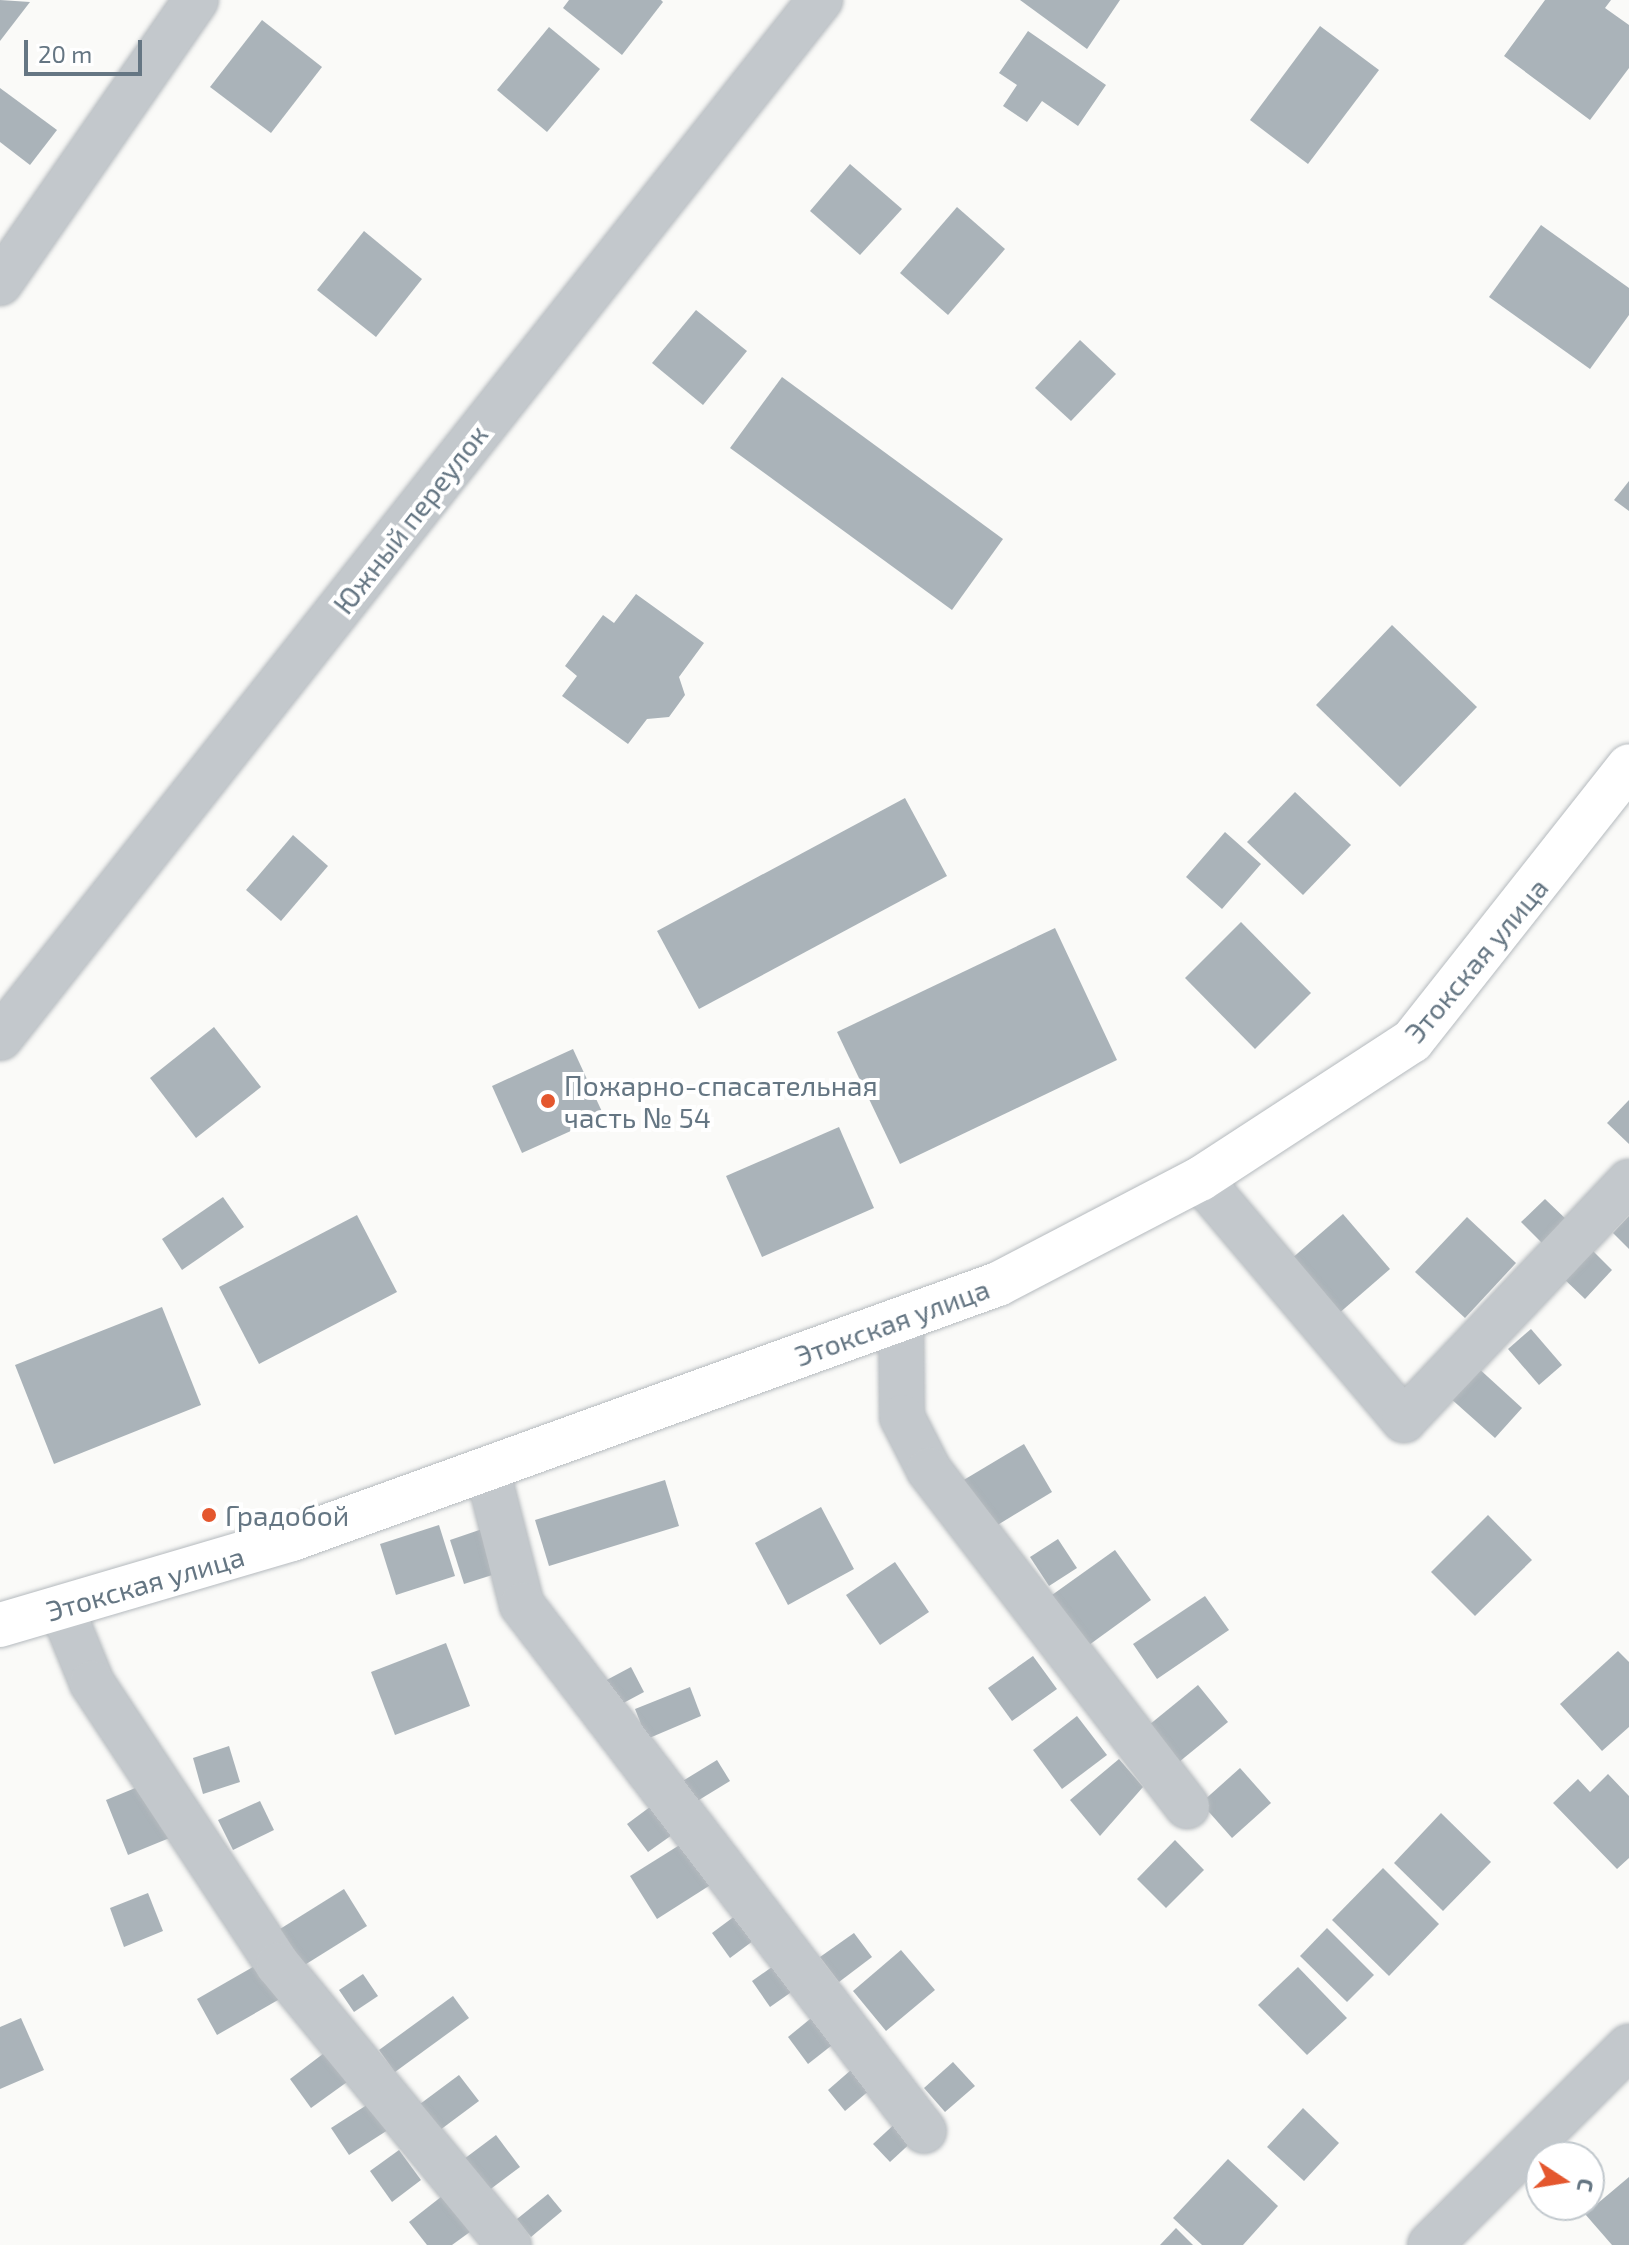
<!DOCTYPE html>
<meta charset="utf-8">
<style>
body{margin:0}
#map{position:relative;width:1629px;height:2245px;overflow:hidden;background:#fafaf8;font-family:"Exo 2",sans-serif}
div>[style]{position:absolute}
.building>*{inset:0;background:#aab3b9}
.roads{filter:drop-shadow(0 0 2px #b5babe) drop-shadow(0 0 2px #b5babe)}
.minor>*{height:44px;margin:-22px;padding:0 22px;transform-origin:22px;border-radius:22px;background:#c3c8cc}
.major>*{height:44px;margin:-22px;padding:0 22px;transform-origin:22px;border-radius:22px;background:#fff}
.dots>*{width:22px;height:22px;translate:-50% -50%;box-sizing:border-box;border:4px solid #fff;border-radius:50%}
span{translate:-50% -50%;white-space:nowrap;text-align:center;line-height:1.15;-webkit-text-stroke:8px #fff;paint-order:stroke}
.street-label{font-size:28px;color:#657683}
.poi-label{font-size:28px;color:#657683}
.left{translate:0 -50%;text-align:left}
.north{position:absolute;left:1525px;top:2141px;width:80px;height:80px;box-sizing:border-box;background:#fff;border:2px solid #c1c8cd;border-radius:50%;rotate:102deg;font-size:22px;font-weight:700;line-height:32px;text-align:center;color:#657683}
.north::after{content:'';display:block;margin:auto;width:28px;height:36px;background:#e4572e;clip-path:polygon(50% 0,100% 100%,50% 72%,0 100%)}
.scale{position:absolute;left:24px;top:40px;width:118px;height:36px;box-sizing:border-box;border:4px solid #657683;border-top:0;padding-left:10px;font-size:24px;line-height:28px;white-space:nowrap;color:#657683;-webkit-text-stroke:6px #fff;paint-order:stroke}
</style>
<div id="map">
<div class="building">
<div style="clip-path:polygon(0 0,30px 2px,0 41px)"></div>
<div style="clip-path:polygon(569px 0,661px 0,663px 2px,622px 55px,563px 8px)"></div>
<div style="clip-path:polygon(1020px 0,1120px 0,1087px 49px)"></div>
<div style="clip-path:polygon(1545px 0,1611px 0,1605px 8px,1629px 25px,1629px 68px,1590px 120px,1504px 56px)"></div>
<div style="clip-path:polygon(262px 20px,322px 67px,271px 133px,210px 87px)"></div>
<div style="clip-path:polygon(1320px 26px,1379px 70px,1308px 164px,1250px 120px)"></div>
<div style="clip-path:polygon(549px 27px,600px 69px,547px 132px,497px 90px)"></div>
<div style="clip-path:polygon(1028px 31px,1106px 85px,1078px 126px,1042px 101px,1027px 122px,1003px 106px,1017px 85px,999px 73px)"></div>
<div style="clip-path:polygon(0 88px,57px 130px,30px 165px,0 142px)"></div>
<div style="clip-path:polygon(850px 164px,902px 209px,860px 255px,810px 211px)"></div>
<div style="clip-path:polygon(957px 207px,1005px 249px,948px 315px,900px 273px)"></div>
<div style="clip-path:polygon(1541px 225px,1629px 288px,1629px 315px,1590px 369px,1489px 297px)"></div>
<div style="clip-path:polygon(364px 231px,422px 279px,376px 337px,317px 290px)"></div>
<div style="clip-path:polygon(696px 310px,747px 351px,703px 405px,652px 363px)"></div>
<div style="clip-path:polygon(1080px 340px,1116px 374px,1071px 421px,1035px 388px)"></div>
<div style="clip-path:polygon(782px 377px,1003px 539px,952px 610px,730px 448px)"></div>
<div style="clip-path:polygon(1629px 481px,1629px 511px,1614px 500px)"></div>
<div style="clip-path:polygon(636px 594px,704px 643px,679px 677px,685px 695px,669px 717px,647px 719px,628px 744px,562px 696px,577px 676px,565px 666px,603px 615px,614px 623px)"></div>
<div style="clip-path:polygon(1392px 625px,1477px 707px,1400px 787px,1316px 705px)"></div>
<div style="clip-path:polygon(1295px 792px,1351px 845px,1303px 895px,1247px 842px)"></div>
<div style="clip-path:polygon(905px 798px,947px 876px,699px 1009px,657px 931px)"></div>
<div style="clip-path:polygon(1225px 832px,1261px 864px,1222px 909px,1186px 877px)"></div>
<div style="clip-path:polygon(293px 835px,328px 866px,281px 921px,246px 890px)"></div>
<div style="clip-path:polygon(1241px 922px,1311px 993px,1255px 1049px,1185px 978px)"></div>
<div style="clip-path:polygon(1055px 928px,1117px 1060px,900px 1164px,837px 1032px)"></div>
<div style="clip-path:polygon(214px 1027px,261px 1087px,196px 1138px,150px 1078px)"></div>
<div style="clip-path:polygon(573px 1049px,604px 1116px,522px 1153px,492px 1086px)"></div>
<div style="clip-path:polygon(1629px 1100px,1629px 1144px,1607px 1123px)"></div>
<div style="clip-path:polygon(839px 1127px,874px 1208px,762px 1257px,726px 1176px)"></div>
<div style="clip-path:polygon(223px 1197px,244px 1227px,182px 1270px,162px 1239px)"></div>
<div style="clip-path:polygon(1545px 1199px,1570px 1223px,1546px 1247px,1521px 1222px)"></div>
<div style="clip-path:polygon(1343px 1214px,1390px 1269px,1337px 1315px,1290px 1260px)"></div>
<div style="clip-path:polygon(357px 1215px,397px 1292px,259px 1364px,219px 1287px)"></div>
<div style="clip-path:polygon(1629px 1216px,1629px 1249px,1613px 1233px)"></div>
<div style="clip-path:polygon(1467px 1217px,1516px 1263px,1465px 1318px,1415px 1272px)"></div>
<div style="clip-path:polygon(1590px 1248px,1612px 1270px,1585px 1299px,1562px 1277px)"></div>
<div style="clip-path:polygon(162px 1307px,201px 1405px,54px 1464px,15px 1365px)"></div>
<div style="clip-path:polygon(1531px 1329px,1562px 1365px,1539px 1385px,1508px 1349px)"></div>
<div style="clip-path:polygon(1476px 1366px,1522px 1408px,1495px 1438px,1449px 1397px)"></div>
<div style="clip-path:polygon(1024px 1444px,1052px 1492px,986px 1532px,957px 1484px)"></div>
<div style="clip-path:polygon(665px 1480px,679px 1526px,549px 1566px,535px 1520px)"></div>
<div style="clip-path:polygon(821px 1507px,854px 1569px,788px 1605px,755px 1543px)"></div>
<div style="clip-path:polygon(1488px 1515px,1532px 1560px,1475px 1616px,1431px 1572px)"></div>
<div style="clip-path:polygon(439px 1525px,455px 1576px,396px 1595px,380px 1544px)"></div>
<div style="clip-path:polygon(494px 1525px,508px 1570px,464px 1584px,450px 1540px)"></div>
<div style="clip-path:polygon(1058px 1539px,1077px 1568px,1049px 1586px,1030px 1557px)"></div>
<div style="clip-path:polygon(1115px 1550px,1151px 1600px,1089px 1645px,1052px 1595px)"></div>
<div style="clip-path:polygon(895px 1562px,929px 1612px,880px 1645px,846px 1595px)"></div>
<div style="clip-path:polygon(1205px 1596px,1229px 1630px,1157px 1679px,1133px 1644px)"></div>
<div style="clip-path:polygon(446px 1643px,470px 1706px,395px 1735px,371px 1672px)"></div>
<div style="clip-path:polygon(1618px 1651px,1629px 1662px,1629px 1727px,1602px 1751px,1560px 1704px)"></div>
<div style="clip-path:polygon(1033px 1656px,1057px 1689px,1012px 1721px,988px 1688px)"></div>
<div style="clip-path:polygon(631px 1667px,644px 1692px,614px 1708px,601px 1683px)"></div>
<div style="clip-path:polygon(1198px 1685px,1228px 1722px,1179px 1762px,1149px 1725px)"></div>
<div style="clip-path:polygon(690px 1687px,701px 1716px,647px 1739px,635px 1709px)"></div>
<div style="clip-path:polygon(1077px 1716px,1107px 1755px,1062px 1789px,1033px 1750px)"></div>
<div style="clip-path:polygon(229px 1746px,240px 1782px,203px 1794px,193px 1758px)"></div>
<div style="clip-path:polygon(1119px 1759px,1143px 1787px,1100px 1836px,1070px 1800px)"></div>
<div style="clip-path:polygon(717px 1760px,730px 1781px,694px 1803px,681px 1782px)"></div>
<div style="clip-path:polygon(1240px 1768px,1271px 1803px,1232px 1838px,1201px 1803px)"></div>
<div style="clip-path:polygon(1608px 1774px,1629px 1796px,1629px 1858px,1617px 1869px,1553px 1803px,1578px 1779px,1590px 1792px)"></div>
<div style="clip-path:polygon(150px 1782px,172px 1837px,128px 1855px,106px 1800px)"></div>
<div style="clip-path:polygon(260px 1801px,274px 1830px,233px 1850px,218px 1820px)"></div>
<div style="clip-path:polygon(658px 1801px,679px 1830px,648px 1852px,627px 1824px)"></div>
<div style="clip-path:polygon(1441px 1813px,1491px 1862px,1443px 1911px,1394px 1863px)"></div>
<div style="clip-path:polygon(1175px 1840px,1204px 1870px,1166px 1908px,1137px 1879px)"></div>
<div style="clip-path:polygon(686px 1841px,712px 1884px,657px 1919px,630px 1876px)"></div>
<div style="clip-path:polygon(1383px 1868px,1439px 1924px,1389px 1976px,1332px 1920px)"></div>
<div style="clip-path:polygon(344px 1889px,367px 1926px,303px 1966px,280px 1929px)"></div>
<div style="clip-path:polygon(148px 1893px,163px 1931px,124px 1947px,110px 1908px)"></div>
<div style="clip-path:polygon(743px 1910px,761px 1935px,730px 1958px,712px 1933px)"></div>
<div style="clip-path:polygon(1327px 1928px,1374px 1975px,1347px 2002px,1300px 1956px)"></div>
<div style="clip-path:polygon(854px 1933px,872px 1957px,839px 1982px,820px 1957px)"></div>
<div style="clip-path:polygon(901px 1950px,935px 1990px,886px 2031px,853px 1991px)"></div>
<div style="clip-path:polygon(265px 1960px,285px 1996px,217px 2035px,197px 1999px)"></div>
<div style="clip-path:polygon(782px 1960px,800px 1986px,770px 2007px,752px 1981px)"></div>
<div style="clip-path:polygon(1298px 1967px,1347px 2018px,1307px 2055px,1258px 2005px)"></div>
<div style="clip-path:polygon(363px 1974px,378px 1996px,354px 2012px,339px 1990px)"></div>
<div style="clip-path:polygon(453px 1996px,469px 2018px,395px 2072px,379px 2050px)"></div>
<div style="clip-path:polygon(815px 2015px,836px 2042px,808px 2064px,788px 2037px)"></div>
<div style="clip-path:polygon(21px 2018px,44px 2070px,0 2089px,0 2027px)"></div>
<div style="clip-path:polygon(332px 2047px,354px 2077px,311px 2108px,290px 2079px)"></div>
<div style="clip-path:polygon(953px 2062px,975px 2086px,945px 2112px,924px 2088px)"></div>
<div style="clip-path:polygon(859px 2063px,877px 2084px,845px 2111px,828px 2090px)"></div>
<div style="clip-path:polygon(459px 2075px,479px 2101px,440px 2130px,420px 2104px)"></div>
<div style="clip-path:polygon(373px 2101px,391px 2128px,349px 2155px,331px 2128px)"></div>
<div style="clip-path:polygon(1303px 2108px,1339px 2143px,1304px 2181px,1267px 2147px)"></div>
<div style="clip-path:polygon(899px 2120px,916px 2138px,890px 2162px,873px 2144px)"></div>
<div style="clip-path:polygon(496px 2135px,520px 2167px,484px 2194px,460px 2162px)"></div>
<div style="clip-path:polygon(399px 2150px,421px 2180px,392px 2202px,370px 2171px)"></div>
<div style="clip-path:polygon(1228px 2159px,1278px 2206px,1243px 2245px,1202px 2245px,1173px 2218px)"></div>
<div style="clip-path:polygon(1629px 2177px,1629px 2245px,1612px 2245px,1585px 2214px)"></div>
<div style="clip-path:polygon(446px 2193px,474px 2229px,452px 2245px,427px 2245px,409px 2222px)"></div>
<div style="clip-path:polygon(548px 2194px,562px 2211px,531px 2237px,517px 2219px)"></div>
<div style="clip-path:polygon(1176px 2228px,1193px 2245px,1160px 2245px)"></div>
</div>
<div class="roads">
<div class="minor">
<div style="left:0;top:283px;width:344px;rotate:-55.3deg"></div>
<div style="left:0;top:1038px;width:1323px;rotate:-51.69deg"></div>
<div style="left:1200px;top:1179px;width:316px;rotate:49.8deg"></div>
<div style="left:1404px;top:1420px;width:328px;rotate:-46.6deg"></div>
<div style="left:901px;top:1319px;width:98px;rotate:89.4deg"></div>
<div style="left:902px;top:1417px;width:59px;rotate:63deg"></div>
<div style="left:929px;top:1470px;width:424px;rotate:52.5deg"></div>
<div style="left:487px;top:1469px;width:140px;rotate:75.6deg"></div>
<div style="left:522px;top:1605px;width:662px;rotate:52.61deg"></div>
<div style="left:61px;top:1607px;width:82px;rotate:67.8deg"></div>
<div style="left:92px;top:1683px;width:338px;rotate:56.6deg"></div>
<div style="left:278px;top:1965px;width:363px;rotate:50.5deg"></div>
<div style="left:1430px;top:2245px;width:281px;rotate:-44.9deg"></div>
</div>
<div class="major">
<div style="left:0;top:1625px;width:304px;rotate:-16.4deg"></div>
<div style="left:292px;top:1539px;width:751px;rotate:-19.86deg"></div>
<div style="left:998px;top:1284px;width:228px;rotate:-27.5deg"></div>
<div style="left:1200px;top:1179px;width:253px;rotate:-33.1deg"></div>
<div style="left:1412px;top:1041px;width:350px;rotate:-51.7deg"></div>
</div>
</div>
<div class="dots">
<div style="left:548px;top:1101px;background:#e4572e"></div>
<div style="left:209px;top:1515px;background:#e4572e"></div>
</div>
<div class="street-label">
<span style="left:410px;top:519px;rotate:-52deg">Южный переулок</span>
<span style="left:1476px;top:960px;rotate:-50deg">Этокская улица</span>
<span style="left:892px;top:1322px;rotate:-20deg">Этокская улица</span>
<span style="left:145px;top:1583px;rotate:-16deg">Этокская улица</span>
</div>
<div class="poi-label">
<span class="left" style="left:564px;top:1101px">Пожарно-спасательная<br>часть № 54</span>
<span class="left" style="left:225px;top:1515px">Градобой</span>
</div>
<div class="north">С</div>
<div class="scale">20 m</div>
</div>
